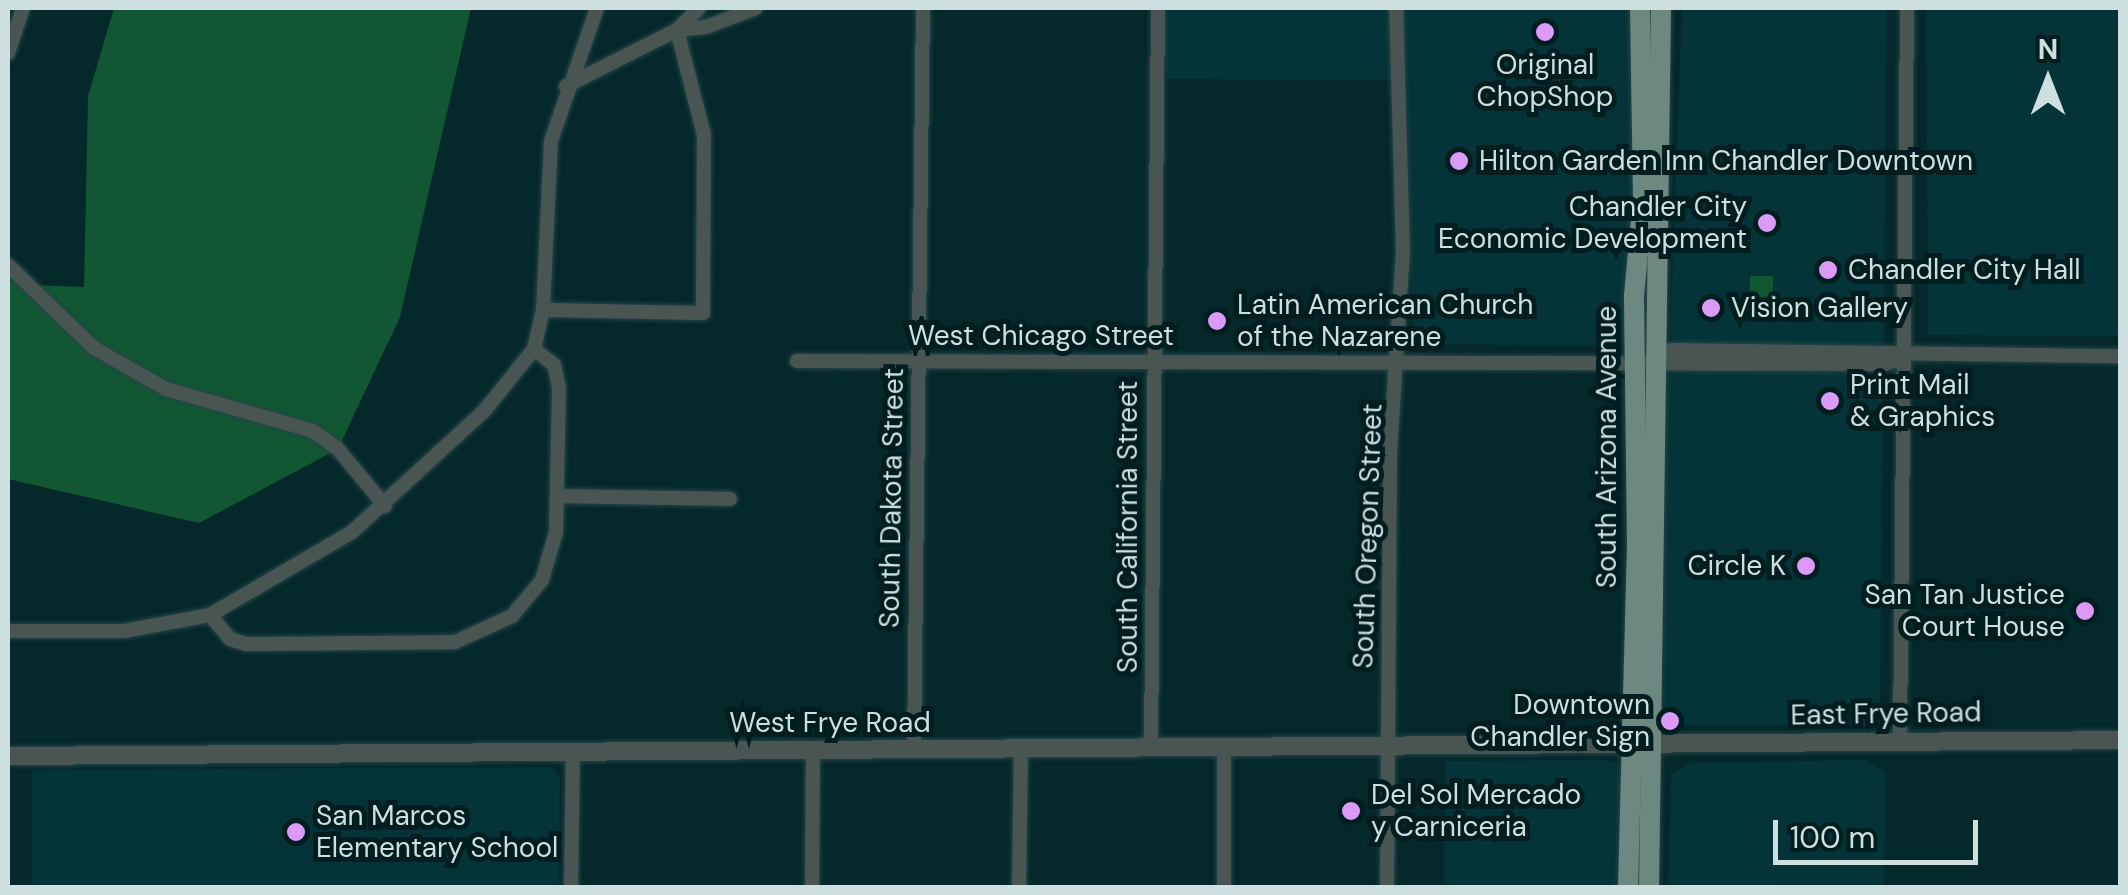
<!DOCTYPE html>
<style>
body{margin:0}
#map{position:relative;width:2128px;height:895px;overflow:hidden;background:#05282a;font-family:"DM Sans",sans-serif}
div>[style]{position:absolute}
.built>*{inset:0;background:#043437}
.green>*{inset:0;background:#115733}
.roads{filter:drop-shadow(0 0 2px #254547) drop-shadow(0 0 2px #254547)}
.minor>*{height:14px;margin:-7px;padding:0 7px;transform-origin:7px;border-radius:7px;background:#485552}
.tertiary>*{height:18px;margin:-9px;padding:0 9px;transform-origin:9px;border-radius:9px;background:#485552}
.primary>*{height:20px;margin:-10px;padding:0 10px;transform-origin:10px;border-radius:10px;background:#6d8881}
.dots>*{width:28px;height:28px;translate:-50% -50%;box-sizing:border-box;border:5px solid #001e20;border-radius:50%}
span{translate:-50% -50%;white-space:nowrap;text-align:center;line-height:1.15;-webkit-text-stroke:10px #001e20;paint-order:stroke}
.poi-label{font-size:28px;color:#cedfe0}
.left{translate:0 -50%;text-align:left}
.right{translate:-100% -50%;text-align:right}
.street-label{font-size:28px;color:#cedfe0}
.frame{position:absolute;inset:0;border:10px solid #cedfe0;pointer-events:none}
.north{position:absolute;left:1998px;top:30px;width:100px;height:100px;-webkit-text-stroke:8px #001e20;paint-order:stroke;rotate:0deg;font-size:28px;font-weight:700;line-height:40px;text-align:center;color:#cedfe0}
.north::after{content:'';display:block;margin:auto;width:35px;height:45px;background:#cedfe0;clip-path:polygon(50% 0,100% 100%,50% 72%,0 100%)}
.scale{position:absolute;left:1773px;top:820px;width:205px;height:45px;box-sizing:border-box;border:5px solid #cedfe0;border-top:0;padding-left:12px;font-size:30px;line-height:35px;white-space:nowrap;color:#cedfe0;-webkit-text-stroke:8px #001e20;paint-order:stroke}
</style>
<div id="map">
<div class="built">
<div style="clip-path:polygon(1167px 8px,1632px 8px,1634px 191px,1624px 337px,1617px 346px,1413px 344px,1407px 80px,1166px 79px)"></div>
<div style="clip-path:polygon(1682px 8px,1887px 8px,1880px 715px,1872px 726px,1676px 725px,1663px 714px,1667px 376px,1678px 368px,1678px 343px,1670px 336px)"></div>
<div style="clip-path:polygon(1926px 8px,2120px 8px,2120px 336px,1928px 335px)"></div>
<div style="clip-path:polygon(1607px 760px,1617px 763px,1622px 778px,1619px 887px,1444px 888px,1445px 761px)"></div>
<div style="clip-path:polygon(1866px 760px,1885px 772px,1886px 782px,1884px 887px,1668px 887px,1671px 775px,1690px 763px)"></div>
<div style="clip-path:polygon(551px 767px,560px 777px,559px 887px,32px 887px,32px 770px)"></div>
</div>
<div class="green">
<div style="clip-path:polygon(114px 8px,471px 8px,400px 317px,338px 449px,199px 523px,8px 479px,8px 276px,29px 285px,84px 287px,88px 96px)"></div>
<div style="clip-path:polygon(1750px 276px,1773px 276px,1773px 317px,1750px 317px)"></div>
</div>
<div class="roads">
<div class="minor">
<div style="left:677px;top:30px;width:29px;rotate:-6deg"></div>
<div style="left:706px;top:27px;width:53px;rotate:-20.8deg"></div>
<div style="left:8px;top:53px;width:47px;rotate:-71.6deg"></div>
<div style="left:566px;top:86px;width:124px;rotate:-26.8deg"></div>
<div style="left:677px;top:30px;width:31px;rotate:-45deg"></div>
<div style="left:8px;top:265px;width:120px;rotate:44deg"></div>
<div style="left:94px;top:348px;width:83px;rotate:29.7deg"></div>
<div style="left:166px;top:389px;width:153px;rotate:15.9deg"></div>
<div style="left:313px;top:431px;width:31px;rotate:36deg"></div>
<div style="left:338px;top:449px;width:74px;rotate:50.5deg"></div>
<div style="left:543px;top:310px;width:160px;rotate:1.1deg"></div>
<div style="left:703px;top:313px;width:178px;rotate:-89.7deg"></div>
<div style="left:704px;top:135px;width:108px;rotate:-104.4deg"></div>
<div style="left:1653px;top:360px;width:21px;rotate:-28deg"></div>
<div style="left:1672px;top:350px;width:448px;rotate:0.8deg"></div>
<div style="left:797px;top:361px;width:1088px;rotate:0.16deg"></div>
<div style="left:1885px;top:364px;width:21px;rotate:-19deg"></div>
<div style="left:559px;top:496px;width:171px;rotate:1deg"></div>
<div style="left:210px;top:615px;width:31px;rotate:50deg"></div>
<div style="left:230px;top:639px;width:17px;rotate:17deg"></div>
<div style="left:246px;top:644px;width:209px;rotate:-0.5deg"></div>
<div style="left:455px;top:642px;width:63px;rotate:-24.5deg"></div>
<div style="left:512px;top:616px;width:47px;rotate:-50.2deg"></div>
<div style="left:542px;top:580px;width:50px;rotate:-73.7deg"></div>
<div style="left:556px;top:532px;width:144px;rotate:-88.8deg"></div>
<div style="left:559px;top:388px;width:24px;rotate:-102deg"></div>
<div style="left:554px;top:365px;width:26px;rotate:-141deg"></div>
<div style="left:8px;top:631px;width:116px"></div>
<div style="left:124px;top:631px;width:87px;rotate:-10.5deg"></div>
<div style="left:210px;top:615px;width:164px;rotate:-30.3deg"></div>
<div style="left:352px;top:532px;width:180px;rotate:-42.5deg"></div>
<div style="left:485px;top:410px;width:78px;rotate:-51.2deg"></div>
<div style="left:534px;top:349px;width:40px;rotate:-77deg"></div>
<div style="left:543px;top:310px;width:169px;rotate:-87.3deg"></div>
<div style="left:551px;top:141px;width:141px;rotate:-70.9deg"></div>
<div style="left:1900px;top:740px;width:732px;rotate:-89.45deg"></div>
<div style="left:1151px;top:748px;width:740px;rotate:-89.46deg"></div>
<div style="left:914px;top:750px;width:742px;rotate:-89.31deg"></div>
<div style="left:571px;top:888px;width:136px;rotate:-89.2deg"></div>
<div style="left:812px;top:888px;width:138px;rotate:-89.6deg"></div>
<div style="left:1019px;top:888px;width:139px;rotate:-89.2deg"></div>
<div style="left:1224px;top:888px;width:141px;rotate:-90deg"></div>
<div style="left:1387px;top:888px;width:436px;rotate:-89.6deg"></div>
<div style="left:1390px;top:452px;width:199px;rotate:-86.3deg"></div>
<div style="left:1403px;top:253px;width:245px;rotate:-91.6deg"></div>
</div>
<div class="tertiary">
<div style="left:8px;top:756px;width:2112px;rotate:-0.43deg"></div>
</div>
<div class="primary">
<div style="left:1628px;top:888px;width:344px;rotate:-88.5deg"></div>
<div style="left:1637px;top:544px;width:248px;rotate:-90.7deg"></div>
<div style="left:1634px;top:296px;width:97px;rotate:-84.7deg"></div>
<div style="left:1643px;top:199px;width:191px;rotate:-90.9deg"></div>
<div style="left:1649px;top:888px;width:880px;rotate:-89.22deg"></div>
</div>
</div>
<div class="dots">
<div style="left:1545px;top:32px;background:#da9af6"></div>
<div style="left:1459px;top:161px;background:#da9af6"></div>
<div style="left:1767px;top:223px;background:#da9af6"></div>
<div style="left:1828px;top:270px;background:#da9af6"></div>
<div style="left:1711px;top:308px;background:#da9af6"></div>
<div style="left:1217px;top:321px;background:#da9af6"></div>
<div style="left:1830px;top:401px;background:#da9af6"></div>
<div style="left:1806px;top:566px;background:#da9af6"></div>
<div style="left:2085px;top:611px;background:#da9af6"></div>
<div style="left:1670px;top:721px;background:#da9af6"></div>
<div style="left:1351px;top:811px;background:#da9af6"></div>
<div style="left:296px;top:832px;background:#da9af6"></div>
</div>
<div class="poi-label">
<span style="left:1545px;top:81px">Original<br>ChopShop</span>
<span class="left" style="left:1479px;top:161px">Hilton Garden Inn Chandler Downtown</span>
<span class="right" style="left:1747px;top:223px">Chandler City<br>Economic Development</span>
<span class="left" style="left:1848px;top:270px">Chandler City Hall</span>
<span class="left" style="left:1237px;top:321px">Latin American Church<br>of the Nazarene</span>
<span class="left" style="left:1731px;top:308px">Vision Gallery</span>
<span class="left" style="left:1850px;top:401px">Print Mail<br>&amp; Graphics</span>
<span class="right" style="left:1786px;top:566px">Circle K</span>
<span class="right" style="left:2065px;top:611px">San Tan Justice<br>Court House</span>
<span class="right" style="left:1650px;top:721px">Downtown<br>Chandler Sign</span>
<span class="left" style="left:1371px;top:811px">Del Sol Mercado<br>y Carniceria</span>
<span class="left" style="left:316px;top:832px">San Marcos<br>Elementary School</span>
</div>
<div class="street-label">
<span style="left:1041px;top:336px">West Chicago Street</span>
<span style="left:1607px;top:447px;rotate:-90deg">South Arizona Avenue</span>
<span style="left:892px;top:498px;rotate:-89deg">South Dakota Street</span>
<span style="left:1128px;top:527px;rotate:-90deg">South California Street</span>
<span style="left:1368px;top:536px;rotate:-88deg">South Oregon Street</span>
<span style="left:1886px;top:714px;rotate:-1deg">East Frye Road</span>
<span style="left:830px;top:723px">West Frye Road</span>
</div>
<div class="frame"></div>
<div class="north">N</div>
<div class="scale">100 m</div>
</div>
